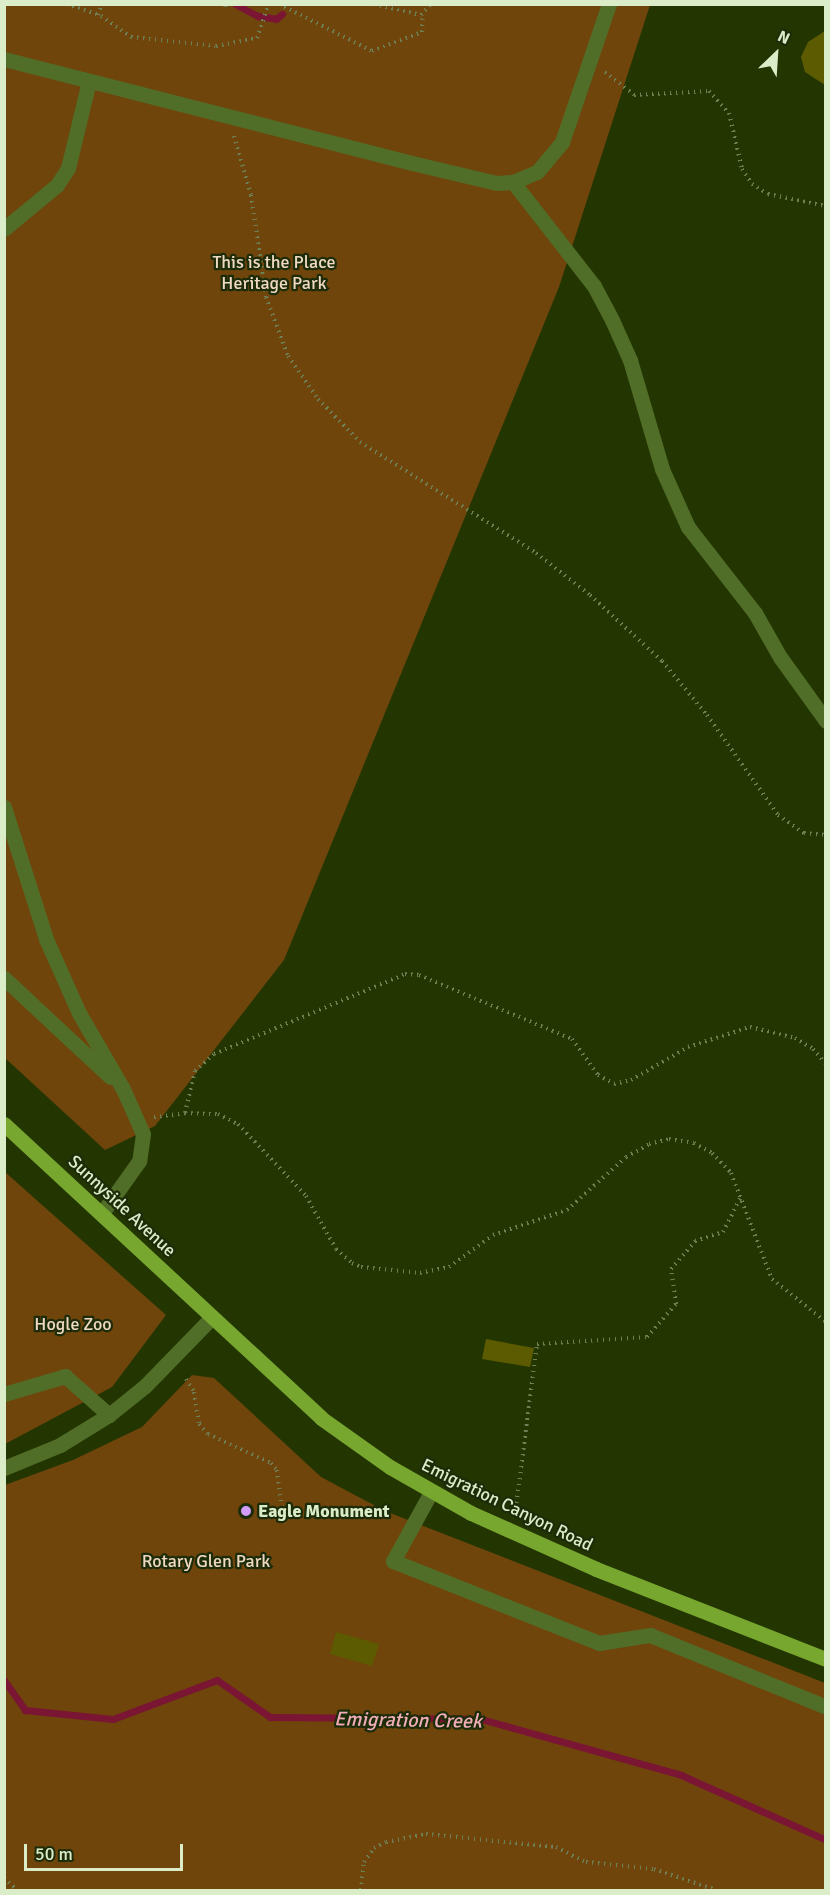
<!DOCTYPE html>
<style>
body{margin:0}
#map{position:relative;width:830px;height:1895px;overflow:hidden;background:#233602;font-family:Signika,sans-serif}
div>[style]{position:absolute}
.green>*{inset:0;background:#6f450b}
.stream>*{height:7px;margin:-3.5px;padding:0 3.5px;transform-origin:3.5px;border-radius:3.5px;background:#7a1534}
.building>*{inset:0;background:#5c5b01}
.path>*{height:4px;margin-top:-2px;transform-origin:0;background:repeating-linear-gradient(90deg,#6e8053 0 1.5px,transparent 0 6px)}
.minor>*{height:15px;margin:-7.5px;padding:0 7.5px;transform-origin:7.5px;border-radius:7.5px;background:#516e28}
.major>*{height:15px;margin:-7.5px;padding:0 7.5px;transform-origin:7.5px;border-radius:7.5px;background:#78a72f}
.dots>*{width:16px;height:16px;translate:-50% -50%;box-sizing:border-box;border:3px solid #1c2b08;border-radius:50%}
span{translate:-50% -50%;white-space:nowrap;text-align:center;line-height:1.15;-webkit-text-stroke:4.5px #1c2b08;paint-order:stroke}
.park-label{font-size:18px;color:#f0d9c2}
.street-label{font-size:18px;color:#dbecc9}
.poi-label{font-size:18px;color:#dbecc9;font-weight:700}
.left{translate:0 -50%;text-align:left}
.water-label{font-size:20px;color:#f0adb8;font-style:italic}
.frame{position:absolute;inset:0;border:6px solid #dbecc9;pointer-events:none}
.north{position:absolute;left:746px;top:24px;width:60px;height:60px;-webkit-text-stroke:4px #1c2b08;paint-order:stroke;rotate:25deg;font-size:16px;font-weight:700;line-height:24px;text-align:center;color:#dbecc9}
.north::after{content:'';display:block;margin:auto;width:21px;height:27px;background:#dbecc9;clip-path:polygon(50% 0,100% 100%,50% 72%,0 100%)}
.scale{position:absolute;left:24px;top:1844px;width:159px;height:27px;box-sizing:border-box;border:3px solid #dbecc9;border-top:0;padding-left:8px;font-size:18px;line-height:21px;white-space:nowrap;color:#dbecc9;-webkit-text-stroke:4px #1c2b08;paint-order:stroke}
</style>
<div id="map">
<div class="green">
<div style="clip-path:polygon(5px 5px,650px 5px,559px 287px,284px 960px,155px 1126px,105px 1150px,5px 1058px)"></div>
<div style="clip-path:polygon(5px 1172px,166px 1315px,112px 1387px,5px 1444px)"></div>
<div style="clip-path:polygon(192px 1375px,214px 1378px,321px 1477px,385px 1511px,825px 1683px,825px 1890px,5px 1890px,5px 1485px,73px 1460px,142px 1427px)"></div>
</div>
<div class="stream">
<div style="left:235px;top:4px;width:26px;rotate:28deg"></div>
<div style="left:258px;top:16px;width:18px;rotate:9deg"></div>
<div style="left:276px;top:19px;width:8px;rotate:-40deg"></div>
<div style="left:4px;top:1680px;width:37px;rotate:55deg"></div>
<div style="left:25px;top:1710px;width:88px;rotate:5.8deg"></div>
<div style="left:113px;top:1719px;width:111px;rotate:-20.6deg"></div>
<div style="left:217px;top:1680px;width:65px;rotate:34.9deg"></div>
<div style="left:270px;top:1717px;width:211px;rotate:0.5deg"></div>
<div style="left:481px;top:1719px;width:208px;rotate:15.6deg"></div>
<div style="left:681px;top:1775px;width:159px;rotate:24.1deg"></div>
</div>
<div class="building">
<div style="clip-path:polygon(825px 31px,825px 85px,805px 72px,801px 57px,808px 42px)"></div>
<div style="clip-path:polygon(486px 1339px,534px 1348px,530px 1367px,482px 1359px)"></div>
<div style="clip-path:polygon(336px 1632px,379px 1644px,372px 1666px,330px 1654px)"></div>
</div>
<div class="path">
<div style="left:67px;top:4px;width:36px;rotate:19deg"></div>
<div style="left:101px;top:16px;width:37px;rotate:35deg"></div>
<div style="left:131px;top:37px;width:85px;rotate:6deg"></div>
<div style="left:216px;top:46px;width:42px;rotate:-11deg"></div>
<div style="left:257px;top:38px;width:36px;rotate:-71deg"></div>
<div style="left:279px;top:4px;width:104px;rotate:26.8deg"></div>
<div style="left:372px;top:51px;width:53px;rotate:-20.8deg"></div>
<div style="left:422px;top:32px;width:18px;rotate:-87deg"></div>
<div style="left:374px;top:4px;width:48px;rotate:13.2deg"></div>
<div style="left:421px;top:15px;width:15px;rotate:-48deg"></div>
<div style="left:225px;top:7px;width:3px;rotate:-72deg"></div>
<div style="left:98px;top:15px;width:12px;rotate:-70deg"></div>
<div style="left:605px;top:72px;width:37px;rotate:38deg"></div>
<div style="left:634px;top:95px;width:75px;rotate:-3.1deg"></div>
<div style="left:709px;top:91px;width:30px;rotate:48deg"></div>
<div style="left:729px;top:113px;width:57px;rotate:76.9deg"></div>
<div style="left:742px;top:169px;width:18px;rotate:56deg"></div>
<div style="left:752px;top:184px;width:19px;rotate:32deg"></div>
<div style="left:768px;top:194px;width:59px;rotate:11.7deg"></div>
<div style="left:234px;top:136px;width:61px;rotate:73.9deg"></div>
<div style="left:251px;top:195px;width:103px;rotate:81.6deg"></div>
<div style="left:266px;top:297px;width:63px;rotate:69.6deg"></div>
<div style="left:288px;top:356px;width:52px;rotate:55.1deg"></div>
<div style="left:318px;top:399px;width:60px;rotate:45.7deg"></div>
<div style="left:360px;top:442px;width:208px;rotate:32.2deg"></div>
<div style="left:536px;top:553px;width:68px;rotate:37.9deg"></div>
<div style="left:590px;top:595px;width:98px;rotate:42.5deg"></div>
<div style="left:662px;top:661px;width:70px;rotate:50.2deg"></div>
<div style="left:707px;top:715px;width:123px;rotate:54.6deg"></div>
<div style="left:778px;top:815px;width:32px;rotate:35deg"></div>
<div style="left:804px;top:833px;width:22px;rotate:5deg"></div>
<div style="left:185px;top:1113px;width:33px;rotate:2deg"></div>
<div style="left:218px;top:1114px;width:22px;rotate:27deg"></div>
<div style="left:238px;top:1124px;width:99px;rotate:46.6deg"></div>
<div style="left:306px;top:1196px;width:61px;rotate:60.5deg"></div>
<div style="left:336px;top:1249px;width:21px;rotate:41deg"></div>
<div style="left:352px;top:1263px;width:10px;rotate:24deg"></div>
<div style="left:361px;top:1267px;width:59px;rotate:5.8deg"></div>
<div style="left:420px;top:1273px;width:30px;rotate:-12deg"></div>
<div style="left:449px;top:1267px;width:54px;rotate:-36deg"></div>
<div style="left:493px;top:1235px;width:78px;rotate:-18.7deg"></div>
<div style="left:567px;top:1210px;width:79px;rotate:-41.9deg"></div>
<div style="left:626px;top:1157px;width:26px;rotate:-29deg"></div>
<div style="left:649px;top:1144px;width:21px;rotate:-14deg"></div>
<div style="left:669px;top:1139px;width:25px;rotate:9deg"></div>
<div style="left:694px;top:1143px;width:21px;rotate:29deg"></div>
<div style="left:712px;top:1153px;width:28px;rotate:46deg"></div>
<div style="left:731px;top:1173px;width:114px;rotate:68.9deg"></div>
<div style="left:772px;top:1279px;width:69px;rotate:38.5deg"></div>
<div style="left:154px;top:1117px;width:31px;rotate:-7deg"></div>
<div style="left:185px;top:1113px;width:43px;rotate:-76.6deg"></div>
<div style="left:195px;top:1071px;width:25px;rotate:-42deg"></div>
<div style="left:214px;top:1054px;width:207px;rotate:-22.7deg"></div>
<div style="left:405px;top:974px;width:14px;rotate:4deg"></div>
<div style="left:419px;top:975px;width:166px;rotate:22.7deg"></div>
<div style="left:572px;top:1039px;width:44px;rotate:54.2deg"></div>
<div style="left:598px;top:1075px;width:18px;rotate:29deg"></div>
<div style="left:614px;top:1084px;width:17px;rotate:-13deg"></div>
<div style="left:631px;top:1080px;width:66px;rotate:-30.1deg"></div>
<div style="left:688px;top:1047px;width:65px;rotate:-17.9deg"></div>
<div style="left:750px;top:1027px;width:46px;rotate:13.7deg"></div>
<div style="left:795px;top:1038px;width:21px;rotate:31deg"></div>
<div style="left:813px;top:1049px;width:20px;rotate:49deg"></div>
<div style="left:186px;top:1379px;width:15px;rotate:58deg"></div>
<div style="left:194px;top:1392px;width:32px;rotate:81deg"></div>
<div style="left:199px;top:1424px;width:13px;rotate:48deg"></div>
<div style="left:208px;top:1434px;width:69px;rotate:24.7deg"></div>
<div style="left:271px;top:1463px;width:9px;rotate:49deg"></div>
<div style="left:277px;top:1470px;width:54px;rotate:82.6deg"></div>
<div style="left:515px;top:1515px;width:172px;rotate:-82.7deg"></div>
<div style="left:537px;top:1344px;width:110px;rotate:-3.6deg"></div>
<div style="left:647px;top:1337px;width:44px;rotate:-48.7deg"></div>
<div style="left:676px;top:1304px;width:35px;rotate:-98deg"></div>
<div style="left:671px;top:1269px;width:37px;rotate:-49deg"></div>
<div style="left:695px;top:1241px;width:29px;rotate:-18deg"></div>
<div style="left:723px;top:1232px;width:39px;rotate:-63deg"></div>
<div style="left:4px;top:1878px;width:18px;rotate:43deg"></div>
<div style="left:361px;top:1890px;width:28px;rotate:-84deg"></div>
<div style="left:364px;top:1862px;width:17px;rotate:-54deg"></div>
<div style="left:374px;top:1848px;width:13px;rotate:-27deg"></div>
<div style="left:386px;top:1842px;width:41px;rotate:-11.3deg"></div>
<div style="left:426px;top:1834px;width:131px;rotate:5.7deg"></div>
<div style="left:556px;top:1847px;width:34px;rotate:27deg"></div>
<div style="left:586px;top:1862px;width:68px;rotate:5.9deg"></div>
<div style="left:654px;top:1869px;width:65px;rotate:18.7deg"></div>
</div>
<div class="minor">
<div style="left:4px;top:59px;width:417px;rotate:14.3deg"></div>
<div style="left:408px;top:162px;width:91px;rotate:13.3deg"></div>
<div style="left:497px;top:183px;width:16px;rotate:-4deg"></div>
<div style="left:513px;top:182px;width:26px;rotate:-23deg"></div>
<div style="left:537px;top:172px;width:39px;rotate:-50deg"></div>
<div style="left:562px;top:142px;width:146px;rotate:-71.2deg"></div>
<div style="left:513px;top:182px;width:132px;rotate:52.1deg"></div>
<div style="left:594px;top:286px;width:38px;rotate:62deg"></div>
<div style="left:612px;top:320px;width:44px;rotate:65.8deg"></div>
<div style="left:630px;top:360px;width:114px;rotate:73.6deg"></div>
<div style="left:662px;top:469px;width:64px;rotate:65.9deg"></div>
<div style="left:688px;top:527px;width:109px;rotate:52.1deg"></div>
<div style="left:755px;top:613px;width:51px;rotate:60.4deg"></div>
<div style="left:780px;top:657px;width:79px;rotate:54.3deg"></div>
<div style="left:4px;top:229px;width:69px;rotate:-39.7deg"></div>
<div style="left:57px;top:185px;width:20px;rotate:-57deg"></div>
<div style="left:68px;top:168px;width:89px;rotate:-76.4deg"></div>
<div style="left:4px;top:807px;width:139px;rotate:72.3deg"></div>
<div style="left:46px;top:939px;width:81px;rotate:66deg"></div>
<div style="left:79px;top:1013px;width:88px;rotate:59.9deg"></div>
<div style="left:123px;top:1089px;width:49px;rotate:66deg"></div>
<div style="left:143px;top:1134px;width:27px;rotate:98deg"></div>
<div style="left:139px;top:1161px;width:64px;rotate:125.4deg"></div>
<div style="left:4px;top:978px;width:145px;rotate:43deg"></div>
<div style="left:4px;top:1394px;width:64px;rotate:-16.4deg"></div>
<div style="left:65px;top:1376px;width:59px;rotate:41.6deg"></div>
<div style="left:4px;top:1468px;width:61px;rotate:-22.3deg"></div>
<div style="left:60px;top:1445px;width:57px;rotate:-31.5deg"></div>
<div style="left:109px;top:1415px;width:46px;rotate:-38.9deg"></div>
<div style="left:145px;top:1386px;width:96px;rotate:-45.8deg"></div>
<div style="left:431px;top:1492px;width:79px;rotate:118.8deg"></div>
<div style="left:393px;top:1561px;width:222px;rotate:21.7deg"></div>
<div style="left:599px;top:1643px;width:52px;rotate:-8.9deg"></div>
<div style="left:650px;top:1635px;width:190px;rotate:22.2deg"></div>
</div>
<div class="major">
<div style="left:4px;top:1124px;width:432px;rotate:42.8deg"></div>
<div style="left:321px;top:1418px;width:85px;rotate:35.4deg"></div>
<div style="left:390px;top:1467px;width:93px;rotate:29.6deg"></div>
<div style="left:471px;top:1513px;width:137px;rotate:24.1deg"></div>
<div style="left:596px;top:1569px;width:247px;rotate:21.4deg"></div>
</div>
<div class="dots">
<div style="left:246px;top:1511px;background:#d29dfd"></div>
</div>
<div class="park-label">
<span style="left:274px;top:273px">This is the Place<br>Heritage Park</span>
<span style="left:73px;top:1324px">Hogle Zoo</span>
<span style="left:206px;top:1561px">Rotary Glen Park</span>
</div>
<div class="street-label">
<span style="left:122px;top:1206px;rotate:43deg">Sunnyside Avenue</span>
<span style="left:507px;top:1505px;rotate:26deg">Emigration Canyon Road</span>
</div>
<div class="poi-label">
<span class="left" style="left:258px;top:1511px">Eagle Monument</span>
</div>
<div class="water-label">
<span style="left:408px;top:1720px;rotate:1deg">Emigration Creek</span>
</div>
<div class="frame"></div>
<div class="north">N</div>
<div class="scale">50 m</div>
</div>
